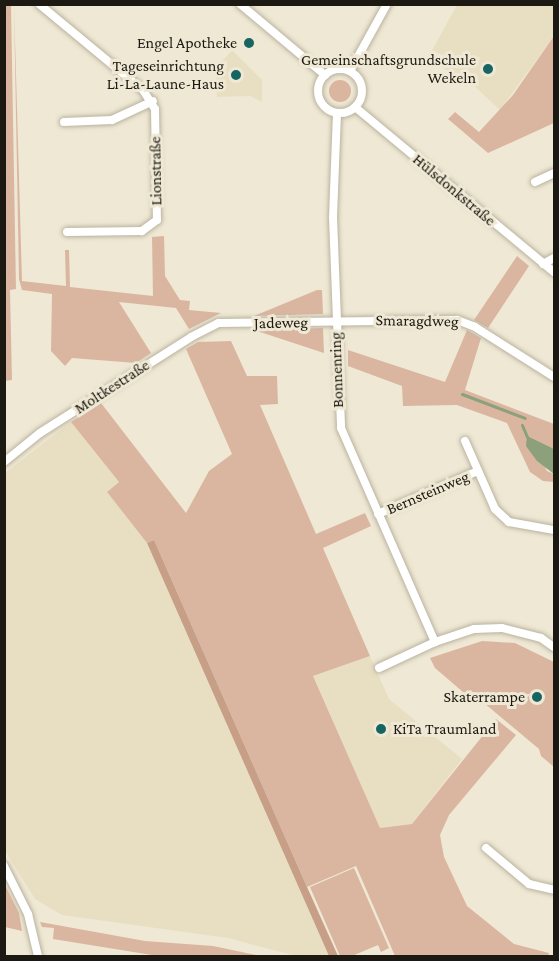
<!DOCTYPE html>
<meta charset="utf-8">
<style>
body{margin:0}
#map{position:relative;width:559px;height:961px;overflow:hidden;background:#efe8d4;font-family:"Crimson Pro",serif}
div>[style]{position:absolute}
.built>*{inset:0;background:#e8dfc3}
.green>*{inset:0;background:#dab6a1}
.round{border-radius:50%}
.forest>*{inset:0;background:#c79e86}
.water>*{inset:0;background:#8ba07b}
.stream>*{height:3px;margin:-1.5px;padding:0 1.5px;transform-origin:1.5px;border-radius:1.5px;background:#8ba07b}
.roads{filter:drop-shadow(0 0 2px #b9b39f) drop-shadow(0 0 2px #b9b39f)}
.minor>*{height:8px;margin:-4px;padding:0 4px;transform-origin:4px;border-radius:4px;background:#fff}
.minor>.ring{margin:-4px;padding:0;box-sizing:content-box;background:none;border:8px solid #fff;border-radius:50%}
.dots>*{width:16px;height:16px;translate:-50% -50%;box-sizing:border-box;border:3px solid #efe8d4;border-radius:50%}
span{translate:-50% -50%;white-space:nowrap;text-align:center;line-height:1.15;-webkit-text-stroke:6px #efe8d4;paint-order:stroke}
.poi-label{font-size:16px;color:#1b1912}
.right{translate:-100% -50%;text-align:right}
.left{translate:0 -50%;text-align:left}
.street-label{font-size:16px;color:#1b1912}
.frame{position:absolute;inset:0;border:6px solid #1b1912;pointer-events:none}
</style>
<div id="map">
<div class="built">
<div style="clip-path:polygon(457px 5px,554px 5px,554px 36px,500px 110px,470px 82px,466px 87px,429px 56px)"></div>
<div style="clip-path:polygon(232px 50px,262px 80px,262px 102px,250px 96px,217px 97px,216px 77px,212px 73px)"></div>
<div style="clip-path:polygon(71px 422px,119px 482px,107px 492px,147px 543px,329px 956px,296px 956px,228px 938px,62px 915px,35px 899px,4px 849px,4px 474px)"></div>
<div style="clip-path:polygon(370px 656px,389px 699px,462px 759px,412px 824px,380px 828px,313px 676px)"></div>
</div>
<div class="green">
<div style="clip-path:polygon(4px 5px,11px 5px,16px 289px,10px 290px,12px 380px,5px 381px)"></div>
<div style="clip-path:polygon(14px 5px,22px 281px,66px 286px,65px 250px,69px 250px,70px 287px,153px 296px,152px 237px,164px 236px,165px 276px,180px 300px,190px 301px,189px 310px,221px 313px,189px 329px,176px 308px,119px 302px,151px 353px,136px 363px,72px 358px,65px 366px,51px 351px,52px 294px,22px 290px,19px 279px)"></div>
<div style="clip-path:polygon(554px 36px,554px 123px,488px 153px,448px 119px,455px 112px,479px 132px,513px 95px)"></div>
<div class="round" style="left:329px;top:80px;width:22px;height:22px"></div>
<div style="clip-path:polygon(517px 256px,529px 266px,488px 328px,474px 320px)"></div>
<div style="clip-path:polygon(317px 290px,322px 290px,323px 314px,254px 316px)"></div>
<div style="clip-path:polygon(323px 328px,324px 353px,254px 330px)"></div>
<div style="clip-path:polygon(467px 330px,481px 338px,465px 390px,554px 424px,554px 449px,535px 444px,529px 437px,547px 471px,554px 474px,554px 482px,543px 481px,530px 472px,507px 423px,457px 405px,403px 406px,402px 386px,348px 366px,348px 350px,445px 382px)"></div>
<div style="clip-path:polygon(231px 341px,247px 376px,277px 376px,278px 404px,260px 405px,316px 534px,365px 513px,371px 526px,323px 548px,370px 656px,313px 676px,380px 828px,412px 824px,496px 719px,516px 735px,449px 815px,440px 835px,444px 857px,467px 906px,514px 944px,549px 953px,548px 956px,395px 956px,356px 866px,307px 887px,154px 540px,147px 543px,107px 492px,119px 482px,71px 422px,101px 403px,186px 513px,209px 471px,232px 454px,186px 349px,198px 342px)"></div>
<div style="clip-path:polygon(482px 641px,515px 643px,554px 662px,554px 767px,541px 756px,539px 749px,478px 698px,470px 698px,435px 668px,430px 658px)"></div>
<div style="clip-path:polygon(354px 868px,389px 948px,381px 952px,378px 945px,352px 956px,340px 956px,310px 887px)"></div>
<div style="clip-path:polygon(5px 885px,19px 913px,22px 931px,5px 927px)"></div>
<div style="clip-path:polygon(40px 922px,145px 941px,213px 946px,261px 956px,158px 956px,53px 939px,54px 928px,42px 927px)"></div>
</div>
<div class="forest">
<div style="clip-path:polygon(154px 540px,307px 887px,338px 956px,329px 956px,147px 543px)"></div>
</div>
<div class="water">
<div style="clip-path:polygon(527px 436px,554px 449px,554px 474px,537px 461px,526px 446px)"></div>
</div>
<div class="stream">
<div style="left:462px;top:394px;width:67px;rotate:20.9deg"></div>
<div style="left:522px;top:425px;width:13px;rotate:67deg"></div>
</div>
<div class="roads">
<div class="minor">
<div style="left:39px;top:4px;width:135px;rotate:39.6deg"></div>
<div style="left:143px;top:90px;width:22px;rotate:58deg"></div>
<div style="left:155px;top:109px;width:111px;rotate:89deg"></div>
<div style="left:157px;top:220px;width:19px;rotate:144deg"></div>
<div style="left:142px;top:231px;width:75px;rotate:179.2deg"></div>
<div style="left:240px;top:4px;width:111px;rotate:39.9deg"></div>
<div class="ring" style="left:318px;top:69px;width:36px;height:36px"></div>
<div style="left:350px;top:71px;width:77px;rotate:-61.1deg"></div>
<div style="left:355px;top:107px;width:259px;rotate:39.7deg"></div>
<div style="left:337px;top:113px;width:104px;rotate:92.2deg"></div>
<div style="left:333px;top:217px;width:211px;rotate:87.8deg"></div>
<div style="left:341px;top:428px;width:234px;rotate:66.3deg"></div>
<div style="left:435px;top:642px;width:41px;rotate:-18.4deg"></div>
<div style="left:474px;top:629px;width:28px;rotate:-2deg"></div>
<div style="left:502px;top:628px;width:40px;rotate:14.4deg"></div>
<div style="left:541px;top:638px;width:16px;rotate:35deg"></div>
<div style="left:64px;top:122px;width:48px;rotate:-2.4deg"></div>
<div style="left:112px;top:120px;width:45px;rotate:-24.9deg"></div>
<div style="left:535px;top:182px;width:21px;rotate:-25deg"></div>
<div style="left:543px;top:264px;width:13px;rotate:-29deg"></div>
<div style="left:465px;top:441px;width:74px;rotate:66.2deg"></div>
<div style="left:495px;top:509px;width:19px;rotate:43deg"></div>
<div style="left:509px;top:522px;width:46px;rotate:10.1deg"></div>
<div style="left:4px;top:462px;width:46px;rotate:-38.9deg"></div>
<div style="left:40px;top:433px;width:179px;rotate:-32.4deg"></div>
<div style="left:191px;top:337px;width:31px;rotate:-27deg"></div>
<div style="left:219px;top:323px;width:238px;rotate:-0.7deg"></div>
<div style="left:457px;top:320px;width:19px;rotate:21deg"></div>
<div style="left:475px;top:327px;width:93px;rotate:32.3deg"></div>
<div style="left:378px;top:514px;width:109px;rotate:-23.3deg"></div>
<div style="left:379px;top:668px;width:62px;rotate:-24.9deg"></div>
<div style="left:486px;top:848px;width:56px;rotate:39.9deg"></div>
<div style="left:529px;top:884px;width:26px;rotate:13deg"></div>
<div style="left:4px;top:866px;width:54px;rotate:63.4deg"></div>
<div style="left:28px;top:914px;width:43px;rotate:76.6deg"></div>
</div>
</div>
<div class="dots">
<div style="left:249px;top:43px;background:#176563"></div>
<div style="left:488px;top:69px;background:#176563"></div>
<div style="left:236px;top:75px;background:#176563"></div>
<div style="left:537px;top:697px;background:#176563"></div>
<div style="left:381px;top:729px;background:#176563"></div>
</div>
<div class="poi-label">
<span class="right" style="left:237px;top:43px">Engel Apotheke</span>
<span class="right" style="left:476px;top:69px">Gemeinschaftsgrundschule<br>Wekeln</span>
<span class="right" style="left:224px;top:75px">Tageseinrichtung<br>Li-La-Laune-Haus</span>
<span class="right" style="left:525px;top:697px">Skaterrampe</span>
<span class="left" style="left:393px;top:729px">KiTa Traumland</span>
</div>
<div class="street-label">
<span style="left:156px;top:171px;rotate:-91deg">Lionstraße</span>
<span style="left:454px;top:190px;rotate:40deg">Hülsdonkstraße</span>
<span style="left:417px;top:321px;rotate:1deg">Smaragdweg</span>
<span style="left:281px;top:323px;rotate:-1deg">Jadeweg</span>
<span style="left:337px;top:370px;rotate:-92deg">Bonnenring</span>
<span style="left:112px;top:387px;rotate:-33deg">Moltkestraße</span>
<span style="left:428px;top:493px;rotate:-23deg">Bernsteinweg</span>
</div>
<div class="frame"></div>
</div>
